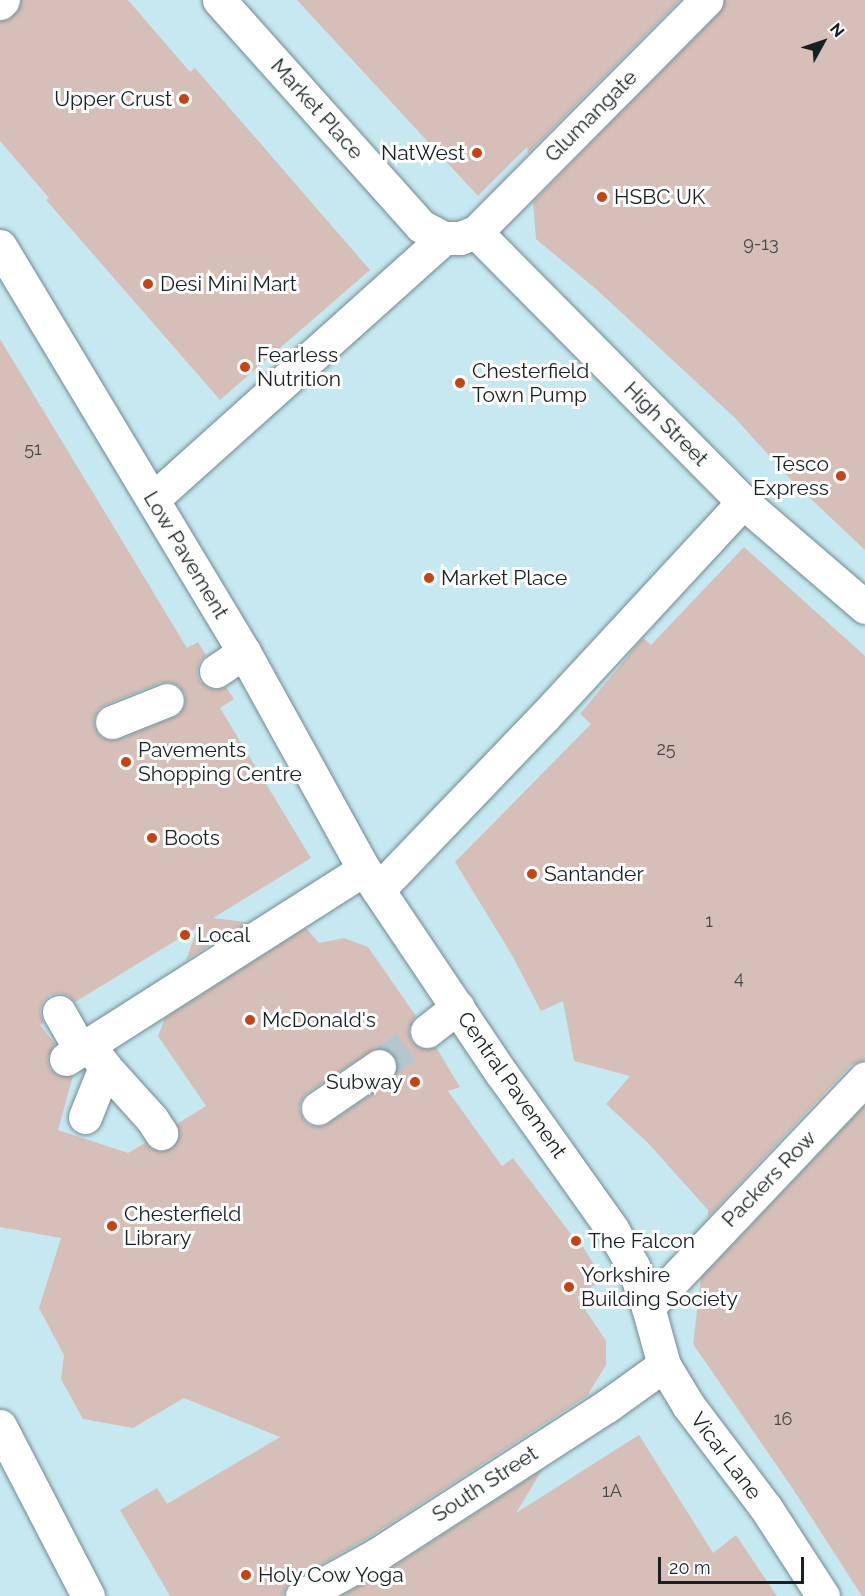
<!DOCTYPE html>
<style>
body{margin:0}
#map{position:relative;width:865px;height:1596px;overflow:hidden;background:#d9f2f8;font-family:Raleway,sans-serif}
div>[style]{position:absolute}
.built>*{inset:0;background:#c6e9f1}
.building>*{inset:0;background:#d6bfb8}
.street-tunnel>*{height:33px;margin-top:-16.5px;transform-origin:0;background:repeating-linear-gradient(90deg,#b2c8cd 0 33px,transparent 0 49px)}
.roads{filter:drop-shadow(0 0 2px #738a90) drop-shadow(0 0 2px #738a90)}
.street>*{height:33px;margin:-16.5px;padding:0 16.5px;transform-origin:16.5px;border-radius:16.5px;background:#fff}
.secondary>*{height:33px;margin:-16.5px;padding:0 16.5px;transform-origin:16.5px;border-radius:16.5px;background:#fff}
.dots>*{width:16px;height:16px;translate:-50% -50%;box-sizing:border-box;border:3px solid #fff;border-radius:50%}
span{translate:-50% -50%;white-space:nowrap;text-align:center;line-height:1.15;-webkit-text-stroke:6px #fff;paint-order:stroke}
.number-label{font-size:18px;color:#474848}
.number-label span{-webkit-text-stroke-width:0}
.poi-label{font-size:21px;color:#172022}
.right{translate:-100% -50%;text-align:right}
.left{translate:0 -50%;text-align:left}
.street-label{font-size:21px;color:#172022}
.north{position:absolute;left:793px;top:12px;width:60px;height:60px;-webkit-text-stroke:4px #fff;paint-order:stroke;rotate:50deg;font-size:16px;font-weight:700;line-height:24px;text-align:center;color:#172022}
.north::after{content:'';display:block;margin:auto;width:21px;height:27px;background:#172022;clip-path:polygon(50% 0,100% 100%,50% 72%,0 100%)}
.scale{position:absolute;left:658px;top:1557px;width:146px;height:27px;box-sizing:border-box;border:3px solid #172022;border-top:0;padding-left:8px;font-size:18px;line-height:21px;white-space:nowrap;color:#172022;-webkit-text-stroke:4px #fff;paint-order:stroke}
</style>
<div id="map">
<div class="built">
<div style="clip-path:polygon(0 0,865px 0,865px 1596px,0 1596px)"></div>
</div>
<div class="building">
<div style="clip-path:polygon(21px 0,128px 0,190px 72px,195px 68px,370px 270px,220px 400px,46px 200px,49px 198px,0 141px,0 21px,16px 13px)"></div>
<div style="clip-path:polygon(297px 0,680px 0,528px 153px,527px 147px,478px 196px)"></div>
<div style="clip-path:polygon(724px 0,865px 0,865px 550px,794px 483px,735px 418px,596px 289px,536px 239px,533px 202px,719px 13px)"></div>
<div style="clip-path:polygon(evenodd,0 339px,187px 648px,198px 642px,206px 655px,199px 663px,197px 673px,200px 681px,208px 688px,217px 690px,226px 687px,234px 699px,220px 708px,311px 858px,213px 918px,247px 922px,186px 960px,198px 927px,75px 1002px,69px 996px,60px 993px,50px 995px,43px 1002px,40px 1012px,44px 1023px,40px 1025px,55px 1044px,47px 1059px,50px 1069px,58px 1076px,73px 1076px,58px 1130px,128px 1153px,145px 1143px,152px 1149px,161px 1152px,172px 1148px,178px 1141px,180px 1133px,177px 1124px,206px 1106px,158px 1036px,165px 1018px,306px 928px,319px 943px,344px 938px,368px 947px,416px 1016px,410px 1024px,409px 1034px,412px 1042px,420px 1048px,436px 1047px,460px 1087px,448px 1091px,502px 1166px,513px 1158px,574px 1238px,577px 1237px,603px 1279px,577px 1297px,606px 1341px,606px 1365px,587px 1396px,368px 1538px,293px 1580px,286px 1587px,283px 1596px,170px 1596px,120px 1510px,157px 1488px,167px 1504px,280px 1437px,184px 1398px,133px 1428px,83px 1419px,61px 1379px,64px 1355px,39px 1308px,61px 1238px,0 1227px,0 339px,170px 682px,179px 686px,185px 694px,185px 703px,182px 711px,174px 717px,118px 740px,109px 740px,101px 737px,95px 729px,94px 719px,98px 710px,105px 705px,160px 683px,170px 682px,0 339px,377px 1047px,388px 1049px,395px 1056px,398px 1065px,396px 1075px,390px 1081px,328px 1124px,319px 1127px,309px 1125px,303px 1119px,299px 1109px,301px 1101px,307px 1093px,377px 1047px)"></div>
<div style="clip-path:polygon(744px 547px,865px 656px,865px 1060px,851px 1065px,708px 1217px,708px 1210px,648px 1143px,606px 1104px,630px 1076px,574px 1061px,563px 1001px,541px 1011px,512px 955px,455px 862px,591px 724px,580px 714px,637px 645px,643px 638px,651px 645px)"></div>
<div style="clip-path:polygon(865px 1105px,865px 1596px,862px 1596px,793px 1489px,693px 1344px,701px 1278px)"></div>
<div style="clip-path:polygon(639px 1435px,713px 1553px,736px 1535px,777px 1596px,341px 1596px,388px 1570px,542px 1470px,516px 1513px)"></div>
</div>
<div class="street-tunnel">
<div style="left:379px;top:1066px;width:59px;rotate:-36.1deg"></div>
</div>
<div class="roads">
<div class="street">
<div style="left:219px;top:0;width:303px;rotate:48.2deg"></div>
<div style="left:421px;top:226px;width:26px;rotate:28deg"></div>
<div style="left:444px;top:238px;width:16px"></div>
<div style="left:460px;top:238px;width:17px;rotate:-21deg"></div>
<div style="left:476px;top:232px;width:327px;rotate:-45.2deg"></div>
<div style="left:0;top:3px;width:4px;rotate:-45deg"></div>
<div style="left:476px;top:232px;width:380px;rotate:45.3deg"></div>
<div style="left:743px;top:502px;width:161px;rotate:40.7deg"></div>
<div style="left:0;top:246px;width:474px;rotate:59deg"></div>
<div style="left:244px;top:652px;width:248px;rotate:61.1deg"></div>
<div style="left:364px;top:869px;width:247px;rotate:56.1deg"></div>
<div style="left:502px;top:1074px;width:190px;rotate:54.6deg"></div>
<div style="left:612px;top:1229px;width:43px;rotate:60.4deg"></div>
<div style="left:633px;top:1266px;width:44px;rotate:69.9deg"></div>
<div style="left:648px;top:1307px;width:60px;rotate:74.6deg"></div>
<div style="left:664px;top:1365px;width:47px;rotate:59deg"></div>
<div style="left:688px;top:1405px;width:129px;rotate:52.9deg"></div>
<div style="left:766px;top:1508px;width:105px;rotate:57.1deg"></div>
<div style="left:153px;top:499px;width:391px;rotate:-41.9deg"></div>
<div style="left:216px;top:671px;width:34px;rotate:-34deg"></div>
<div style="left:112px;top:722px;width:59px;rotate:-21.8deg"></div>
<div style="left:378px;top:890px;width:241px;rotate:-46.2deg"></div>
<div style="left:545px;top:716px;width:292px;rotate:-47.2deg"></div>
<div style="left:59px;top:1012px;width:43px;rotate:60.4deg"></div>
<div style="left:427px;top:1031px;width:39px;rotate:-38deg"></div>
<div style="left:66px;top:1059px;width:353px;rotate:-32.5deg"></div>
<div style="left:105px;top:1067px;width:70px;rotate:47.9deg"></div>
<div style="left:152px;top:1119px;width:17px;rotate:57deg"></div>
<div style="left:318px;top:1108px;width:74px;rotate:-34.5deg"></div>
<div style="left:85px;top:1117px;width:54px;rotate:-68.2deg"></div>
<div style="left:105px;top:1067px;width:17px;rotate:-126deg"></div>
<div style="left:648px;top:1307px;width:315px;rotate:-46.5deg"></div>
<div style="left:302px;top:1596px;width:87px;rotate:-28.9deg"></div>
<div style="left:378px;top:1554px;width:273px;rotate:-32.9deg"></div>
<div style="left:607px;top:1406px;width:70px;rotate:-35.7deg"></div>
</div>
<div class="secondary">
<div style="left:0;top:1426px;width:191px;rotate:62.6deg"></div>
</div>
</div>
<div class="dots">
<div style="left:184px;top:99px;background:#ca430e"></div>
<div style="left:477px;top:153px;background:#ca430e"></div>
<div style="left:602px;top:197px;background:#ca430e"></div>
<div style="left:148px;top:284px;background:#ca430e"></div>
<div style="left:245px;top:367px;background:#ca430e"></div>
<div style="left:460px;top:383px;background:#ca430e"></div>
<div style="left:841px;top:476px;background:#ca430e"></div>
<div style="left:429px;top:578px;background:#ca430e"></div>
<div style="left:126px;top:762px;background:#ca430e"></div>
<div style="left:152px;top:838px;background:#ca430e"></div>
<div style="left:532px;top:874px;background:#ca430e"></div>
<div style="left:185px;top:935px;background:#ca430e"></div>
<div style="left:250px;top:1020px;background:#ca430e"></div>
<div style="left:415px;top:1082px;background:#ca430e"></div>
<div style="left:112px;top:1226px;background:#ca430e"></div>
<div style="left:576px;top:1241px;background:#ca430e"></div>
<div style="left:569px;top:1287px;background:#ca430e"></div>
<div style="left:246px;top:1575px;background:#ca430e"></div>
</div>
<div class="number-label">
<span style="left:761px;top:244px">9-13</span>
<span style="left:33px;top:449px">51</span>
<span style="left:666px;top:749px">25</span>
<span style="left:709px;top:921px">1</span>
<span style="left:739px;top:978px">4</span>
<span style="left:783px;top:1419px">16</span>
<span style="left:612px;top:1491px">1A</span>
</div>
<div class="poi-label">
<span class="right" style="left:172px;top:99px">Upper Crust</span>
<span class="right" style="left:465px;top:153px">NatWest</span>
<span class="left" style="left:614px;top:197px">HSBC UK</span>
<span class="left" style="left:160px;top:284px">Desi Mini Mart</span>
<span class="left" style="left:257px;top:367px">Fearless<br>Nutrition</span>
<span class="left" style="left:472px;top:383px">Chesterfield<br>Town Pump</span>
<span class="right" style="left:829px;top:476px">Tesco<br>Express</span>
<span class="left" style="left:441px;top:578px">Market Place</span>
<span class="left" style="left:138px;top:762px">Pavements<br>Shopping Centre</span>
<span class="left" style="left:164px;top:838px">Boots</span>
<span class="left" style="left:544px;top:874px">Santander</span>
<span class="left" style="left:197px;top:935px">Local</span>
<span class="left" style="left:262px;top:1020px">McDonald's</span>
<span class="right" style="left:403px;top:1082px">Subway</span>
<span class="left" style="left:124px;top:1226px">Chesterfield<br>Library</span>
<span class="left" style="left:588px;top:1241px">The Falcon</span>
<span class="left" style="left:581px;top:1287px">Yorkshire<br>Building Society</span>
<span class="left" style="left:258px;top:1575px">Holy Cow Yoga</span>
</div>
<div class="street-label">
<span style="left:317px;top:109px;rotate:48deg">Market Place</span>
<span style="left:591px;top:116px;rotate:-45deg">Glumangate</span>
<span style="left:666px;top:424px;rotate:45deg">High Street</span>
<span style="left:186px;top:555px;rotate:59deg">Low Pavement</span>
<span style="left:512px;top:1085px;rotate:55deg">Central Pavement</span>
<span style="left:769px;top:1179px;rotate:-46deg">Packers Row</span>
<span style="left:726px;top:1456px;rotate:53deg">Vicar Lane</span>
<span style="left:485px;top:1484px;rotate:-33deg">South Street</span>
</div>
<div class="north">N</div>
<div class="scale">20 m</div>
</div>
